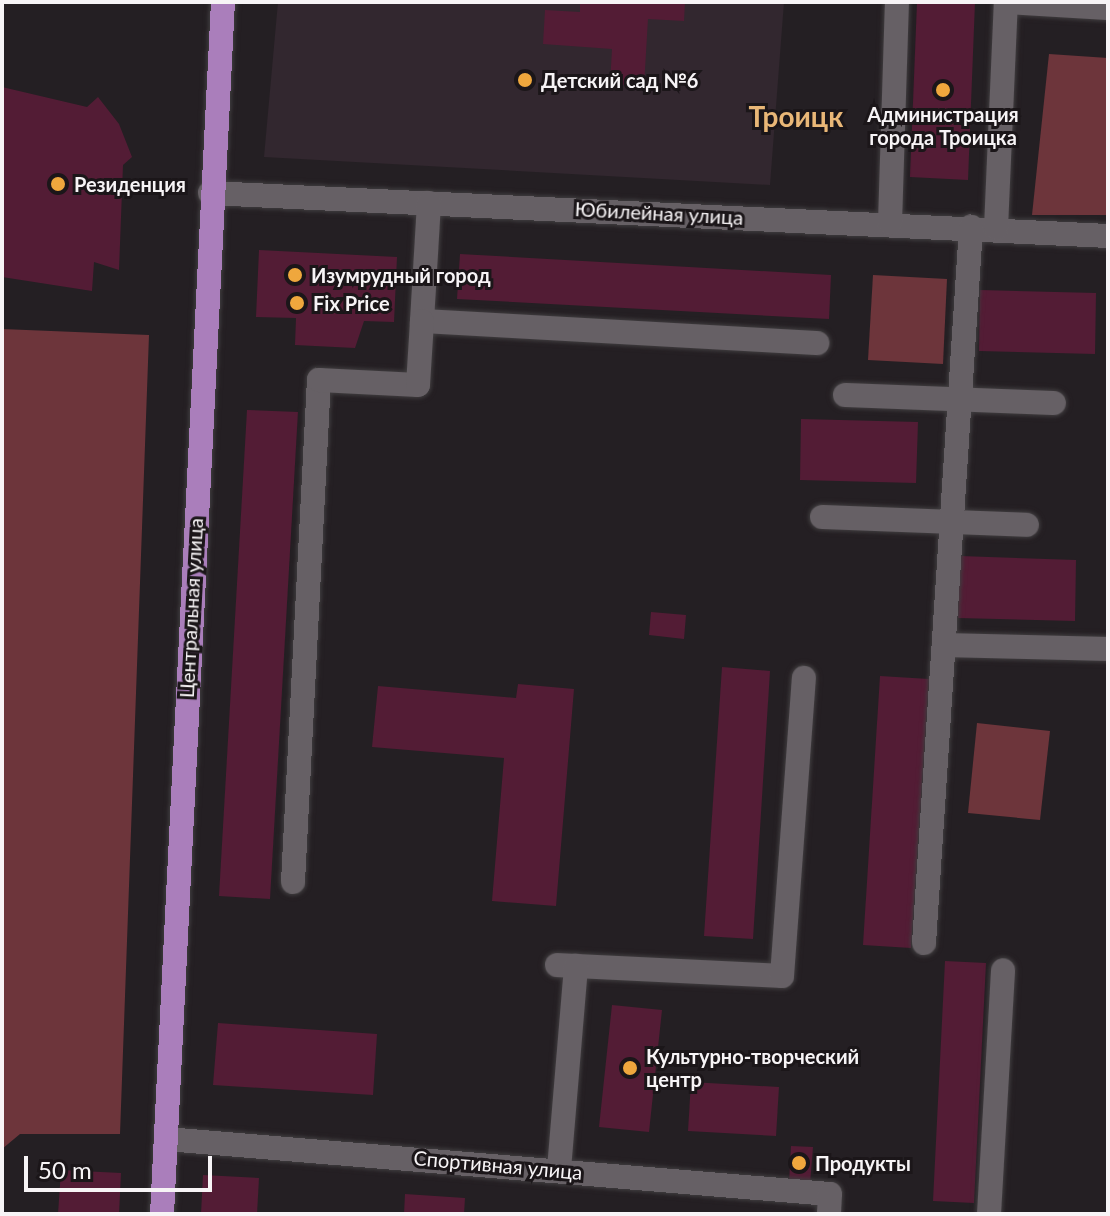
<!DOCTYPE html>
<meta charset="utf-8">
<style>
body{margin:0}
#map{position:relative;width:1110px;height:1216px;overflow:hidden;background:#241f23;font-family:Lato,sans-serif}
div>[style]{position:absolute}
.built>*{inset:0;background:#32272f}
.green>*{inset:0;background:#6d353b}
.building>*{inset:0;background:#531c35}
.roads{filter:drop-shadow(0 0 2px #403d3f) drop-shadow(0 0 2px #403d3f)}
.minor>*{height:24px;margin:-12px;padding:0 12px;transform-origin:12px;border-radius:12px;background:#666065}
.major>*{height:24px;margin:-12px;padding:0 12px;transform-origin:12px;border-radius:12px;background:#aa7ebb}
.dots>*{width:22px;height:22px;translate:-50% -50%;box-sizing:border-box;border:4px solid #1b1619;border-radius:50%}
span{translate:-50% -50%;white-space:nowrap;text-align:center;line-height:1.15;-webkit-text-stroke:6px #1b1619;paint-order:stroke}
.poi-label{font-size:20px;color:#f7f4f6;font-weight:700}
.left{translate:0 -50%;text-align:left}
.street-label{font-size:20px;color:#f7f4f6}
.district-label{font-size:28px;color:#e9b777;font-weight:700}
.frame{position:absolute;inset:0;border:4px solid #f7f4f6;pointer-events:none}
.scale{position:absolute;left:24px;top:1156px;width:188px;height:36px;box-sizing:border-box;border:4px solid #f7f4f6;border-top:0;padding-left:10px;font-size:24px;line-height:28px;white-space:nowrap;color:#f7f4f6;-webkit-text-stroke:6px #1b1619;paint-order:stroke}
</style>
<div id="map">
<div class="built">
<div style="clip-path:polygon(278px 2px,784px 2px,770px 185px,264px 157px)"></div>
</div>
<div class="green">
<div style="clip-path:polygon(1049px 54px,1108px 58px,1108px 215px,1032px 215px)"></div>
<div style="clip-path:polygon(873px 275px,947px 279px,943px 364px,868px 360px)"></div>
<div style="clip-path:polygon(2px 329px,149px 335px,120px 1134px,20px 1134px,2px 1149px)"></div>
<div style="clip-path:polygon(977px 723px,1050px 731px,1040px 820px,968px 813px)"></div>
</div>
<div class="building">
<div style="clip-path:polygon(580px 2px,685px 2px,684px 21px,648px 19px,644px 86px,610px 84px,612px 49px,543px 44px,545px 10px,580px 12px)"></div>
<div style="clip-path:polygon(917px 2px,975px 2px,968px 180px,910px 177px)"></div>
<div style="clip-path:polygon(2px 87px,87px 107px,98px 97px,119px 124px,132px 157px,123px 165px,119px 270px,94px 262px,92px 291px,2px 277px)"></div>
<div style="clip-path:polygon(259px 250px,397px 257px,394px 322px,364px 321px,355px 348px,295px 345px,296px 318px,256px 317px)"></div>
<div style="clip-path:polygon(460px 254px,831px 275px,829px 319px,457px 299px)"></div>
<div style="clip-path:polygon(980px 290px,1096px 293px,1095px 354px,979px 351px)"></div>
<div style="clip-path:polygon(247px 410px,298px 412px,270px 899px,219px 896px)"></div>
<div style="clip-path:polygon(801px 419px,918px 422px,916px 483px,800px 480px)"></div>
<div style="clip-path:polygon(960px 556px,1076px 560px,1075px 621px,958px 618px)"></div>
<div style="clip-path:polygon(651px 612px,686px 615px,684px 639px,649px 635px)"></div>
<div style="clip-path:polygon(722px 667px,770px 671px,753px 939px,704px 936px)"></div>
<div style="clip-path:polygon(880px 676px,929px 679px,911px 948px,863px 945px)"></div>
<div style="clip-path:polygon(518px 684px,574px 689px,556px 906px,492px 901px,504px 758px,372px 747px,378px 686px,516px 698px)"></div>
<div style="clip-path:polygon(945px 961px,986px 963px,974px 1203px,933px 1201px)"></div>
<div style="clip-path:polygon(612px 1005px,662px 1010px,649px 1132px,599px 1127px)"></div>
<div style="clip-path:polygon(218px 1023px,377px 1034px,373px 1095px,213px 1085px)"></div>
<div style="clip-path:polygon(691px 1082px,779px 1087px,776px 1136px,688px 1131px)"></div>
<div style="clip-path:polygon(791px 1146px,813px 1147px,810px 1184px,789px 1183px)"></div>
<div style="clip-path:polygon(61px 1170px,121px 1173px,119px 1214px,58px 1214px)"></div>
<div style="clip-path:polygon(203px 1175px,259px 1178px,257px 1214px,201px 1214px)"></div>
<div style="clip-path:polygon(405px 1194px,465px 1198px,464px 1214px,404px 1214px)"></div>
</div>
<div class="roads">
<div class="minor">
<div style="left:1006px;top:2px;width:102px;rotate:3.4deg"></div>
<div style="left:210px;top:193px;width:899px;rotate:2.74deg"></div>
<div style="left:429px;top:203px;width:118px;rotate:93.4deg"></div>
<div style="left:422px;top:321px;width:396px;rotate:3.2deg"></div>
<div style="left:890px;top:223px;width:221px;rotate:-88.2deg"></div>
<div style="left:996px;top:228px;width:226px;rotate:-87.5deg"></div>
<div style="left:845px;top:395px;width:209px;rotate:2.2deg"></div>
<div style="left:822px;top:517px;width:205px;rotate:2.2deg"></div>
<div style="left:945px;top:645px;width:163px;rotate:1.4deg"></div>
<div style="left:293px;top:882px;width:503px;rotate:-87.04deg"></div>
<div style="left:319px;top:380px;width:99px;rotate:2.9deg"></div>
<div style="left:418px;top:385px;width:64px;rotate:-86.4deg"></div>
<div style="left:924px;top:943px;width:718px;rotate:-86.24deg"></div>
<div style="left:557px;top:965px;width:225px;rotate:2.8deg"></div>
<div style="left:782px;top:976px;width:299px;rotate:-85.8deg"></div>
<div style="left:166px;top:1139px;width:666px;rotate:4.74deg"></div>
<div style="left:830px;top:1194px;width:20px;rotate:93deg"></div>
<div style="left:559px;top:1169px;width:204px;rotate:-85.2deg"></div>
<div style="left:989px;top:1214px;width:244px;rotate:-86.7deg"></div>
</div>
<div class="major">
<div style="left:162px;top:1214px;width:1214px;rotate:-87.12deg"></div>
</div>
</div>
<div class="dots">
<div style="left:525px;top:80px;background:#efa73d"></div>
<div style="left:943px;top:90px;background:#efa73d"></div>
<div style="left:58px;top:184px;background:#efa73d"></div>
<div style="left:295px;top:275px;background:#efa73d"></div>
<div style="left:297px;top:303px;background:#efa73d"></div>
<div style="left:630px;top:1068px;background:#efa73d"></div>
<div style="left:799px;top:1163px;background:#efa73d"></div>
</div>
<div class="poi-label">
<span class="left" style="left:541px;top:80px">Детский сад №6</span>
<span style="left:943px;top:126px">Администрация<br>города Троицка</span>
<span class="left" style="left:74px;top:184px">Резиденция</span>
<span class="left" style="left:311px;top:275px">Изумрудный город</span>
<span class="left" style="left:313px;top:303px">Fix Price</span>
<span class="left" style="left:646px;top:1068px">Культурно-творческий<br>центр</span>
<span class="left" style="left:815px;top:1163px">Продукты</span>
</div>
<div class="street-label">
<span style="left:659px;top:213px;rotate:3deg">Юбилейная улица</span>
<span style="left:191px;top:608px;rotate:-87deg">Центральная улица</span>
<span style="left:498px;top:1165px;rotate:5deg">Спортивная улица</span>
</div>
<div class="district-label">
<span style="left:796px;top:116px">Троицк</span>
</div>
<div class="frame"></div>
<div class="scale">50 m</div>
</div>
